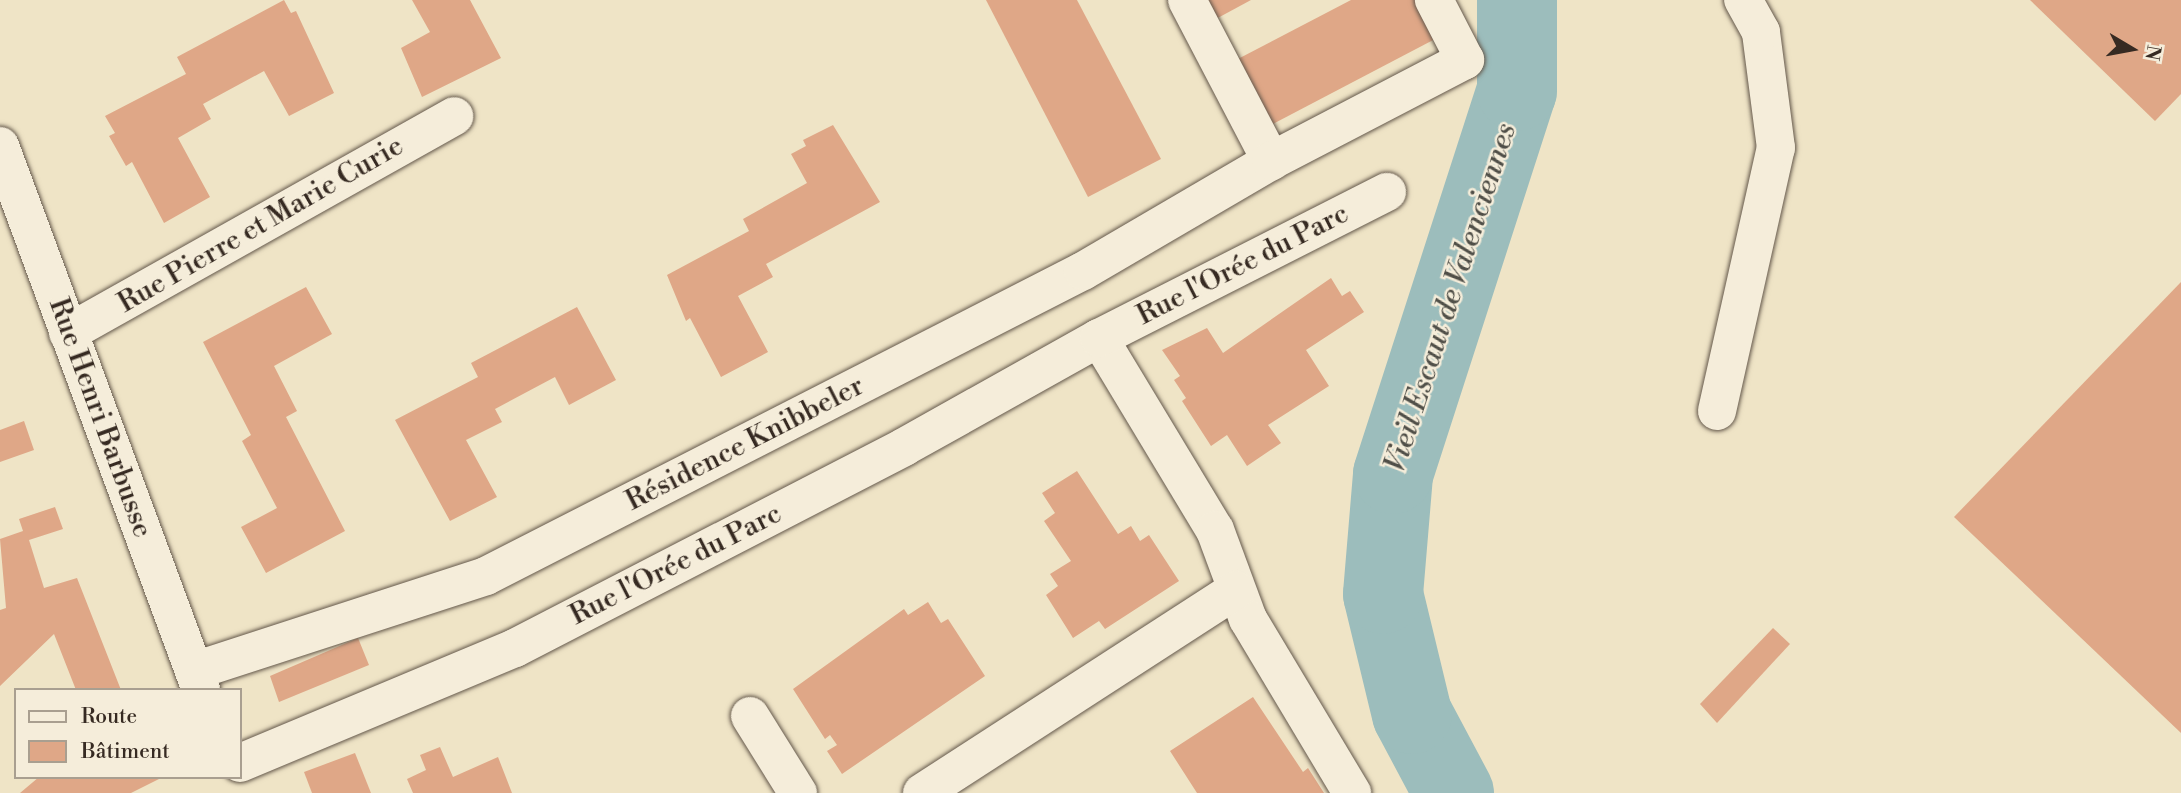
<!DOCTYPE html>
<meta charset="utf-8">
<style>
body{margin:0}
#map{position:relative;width:2181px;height:793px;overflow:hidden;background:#efe4c6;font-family:"Libre Bodoni",serif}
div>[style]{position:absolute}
.river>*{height:80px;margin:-40px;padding:0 40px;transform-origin:40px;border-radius:40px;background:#9cbdbc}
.building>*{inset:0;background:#dfa787}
.roads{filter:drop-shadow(0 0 2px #64584b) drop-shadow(0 0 2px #64584b)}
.minor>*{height:38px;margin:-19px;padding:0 19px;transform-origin:19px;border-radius:19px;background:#f5edda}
span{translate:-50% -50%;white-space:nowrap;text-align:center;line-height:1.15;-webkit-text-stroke:5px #f5edda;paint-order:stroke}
.street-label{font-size:28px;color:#362a22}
.water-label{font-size:30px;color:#504f48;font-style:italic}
.legend{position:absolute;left:14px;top:688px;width:228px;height:91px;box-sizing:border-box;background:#f5edda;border:2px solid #a99f90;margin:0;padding:9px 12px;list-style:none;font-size:21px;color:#362a22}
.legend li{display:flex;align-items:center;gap:14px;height:35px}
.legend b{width:35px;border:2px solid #a99f90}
.north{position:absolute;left:2097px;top:14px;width:70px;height:70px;-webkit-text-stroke:5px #f5edda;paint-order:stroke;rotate:100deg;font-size:19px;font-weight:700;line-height:28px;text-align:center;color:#362a22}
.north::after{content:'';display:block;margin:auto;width:24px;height:32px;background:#362a22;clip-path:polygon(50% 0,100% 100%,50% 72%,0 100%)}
</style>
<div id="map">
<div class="river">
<div style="left:1454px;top:793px;width:89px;rotate:-118deg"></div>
<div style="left:1412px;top:714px;width:123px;rotate:-103.6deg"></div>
<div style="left:1383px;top:594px;width:120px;rotate:-85.2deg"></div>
<div style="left:1393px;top:474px;width:403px;rotate:-72.1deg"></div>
<div style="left:1517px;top:91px;width:91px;rotate:-90deg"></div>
</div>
<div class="building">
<div style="clip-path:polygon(284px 0,291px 13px,296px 11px,334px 93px,289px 116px,264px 71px,203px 104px,211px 119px,178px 138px,210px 197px,164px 223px,132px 162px,126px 166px,109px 136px,115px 133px,105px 116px,186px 74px,177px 57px)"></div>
<div style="clip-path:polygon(412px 0,470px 0,501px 58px,422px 97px,401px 48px,430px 32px)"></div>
<div style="clip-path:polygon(986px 0,1077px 0,1161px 159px,1088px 197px)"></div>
<div style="clip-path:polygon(1203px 0,1251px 0,1214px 20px)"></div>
<div style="clip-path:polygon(1351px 0,1417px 0,1437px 38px,1269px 126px,1234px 61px)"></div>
<div style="clip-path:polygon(2030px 0,2181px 0,2181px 94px,2155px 121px)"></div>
<div style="clip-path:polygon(833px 125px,880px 202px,766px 264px,773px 277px,738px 296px,768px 352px,721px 377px,690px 318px,686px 321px,667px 275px,749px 231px,743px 219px,807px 183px,791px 154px,806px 146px,803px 140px)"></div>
<div style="clip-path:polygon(1331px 278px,1342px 296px,1350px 291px,1364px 312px,1306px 350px,1329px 386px,1268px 425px,1281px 443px,1247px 466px,1227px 435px,1211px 446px,1182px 401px,1186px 398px,1174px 380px,1180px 376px,1162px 350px,1207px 328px,1223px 353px)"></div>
<div style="clip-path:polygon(2181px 282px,2181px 733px,1954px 517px)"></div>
<div style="clip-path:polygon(306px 287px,332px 334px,274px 366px,297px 411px,286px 417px,345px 531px,266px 573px,241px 527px,277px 508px,242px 441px,251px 435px,203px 342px)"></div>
<div style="clip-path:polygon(577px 307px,616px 380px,569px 405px,555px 377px,495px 409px,502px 422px,466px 440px,497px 497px,450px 521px,395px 420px,478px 377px,471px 363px)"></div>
<div style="clip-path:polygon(24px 421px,34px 450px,0 462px,0 430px)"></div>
<div style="clip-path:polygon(1077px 471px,1118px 534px,1131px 526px,1140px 541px,1149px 535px,1179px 581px,1105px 629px,1099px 621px,1073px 638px,1046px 595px,1058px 586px,1050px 574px,1071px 561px,1044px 521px,1055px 513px,1042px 493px)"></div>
<div style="clip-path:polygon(55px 507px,63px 529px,29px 540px,44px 588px,77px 578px,121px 690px,76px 690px,54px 634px,0 686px,0 610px,6px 608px,0 539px,23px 531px,19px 519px)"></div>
<div style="clip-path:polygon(928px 602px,941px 623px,948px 619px,985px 676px,842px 774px,827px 751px,837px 745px,830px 735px,825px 739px,793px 689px,904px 609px,908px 615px)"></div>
<div style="clip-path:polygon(1773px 628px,1790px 644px,1717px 723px,1700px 704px)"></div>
<div style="clip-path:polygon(358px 638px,369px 665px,279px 702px,270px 676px)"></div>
<div style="clip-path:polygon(1253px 697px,1303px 772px,1308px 768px,1324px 793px,1197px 793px,1170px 751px)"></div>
<div style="clip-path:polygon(440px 747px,453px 777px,498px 757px,512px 793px,413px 793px,407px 779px,426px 770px,420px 755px)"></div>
<div style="clip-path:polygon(355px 753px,371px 793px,312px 793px,304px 772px)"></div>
<div style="clip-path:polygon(39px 777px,158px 777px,159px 779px,131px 793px,20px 793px)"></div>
</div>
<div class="roads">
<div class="minor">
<div style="left:1187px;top:0;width:182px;rotate:62.4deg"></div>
<div style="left:0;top:146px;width:580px;rotate:69.72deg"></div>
<div style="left:68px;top:333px;width:443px;rotate:-29.3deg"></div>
<div style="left:1099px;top:338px;width:224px;rotate:58.9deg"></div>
<div style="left:1215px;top:530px;width:95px;rotate:69.7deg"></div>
<div style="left:1248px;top:619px;width:203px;rotate:59.1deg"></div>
<div style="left:1717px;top:411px;width:270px;rotate:-77.4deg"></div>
<div style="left:1776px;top:148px;width:117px;rotate:-97.4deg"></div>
<div style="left:1761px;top:32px;width:37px;rotate:-119deg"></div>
<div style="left:194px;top:671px;width:307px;rotate:-18deg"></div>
<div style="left:486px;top:576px;width:670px;rotate:-27.06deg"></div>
<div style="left:1083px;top:271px;width:218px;rotate:-30.3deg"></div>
<div style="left:1271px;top:161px;width:219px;rotate:-27.5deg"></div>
<div style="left:1465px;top:60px;width:68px;rotate:-117.3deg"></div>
<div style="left:750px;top:716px;width:91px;rotate:58.1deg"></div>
<div style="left:240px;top:763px;width:298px;rotate:-22.7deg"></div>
<div style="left:515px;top:648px;width:438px;rotate:-27.3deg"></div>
<div style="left:904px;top:447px;width:223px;rotate:-29.2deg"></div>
<div style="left:1099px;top:338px;width:323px;rotate:-26.9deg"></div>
<div style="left:922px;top:793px;width:374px;rotate:-32.9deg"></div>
</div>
</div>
<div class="street-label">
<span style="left:261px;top:225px;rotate:-30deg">Rue Pierre et Marie Curie</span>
<span style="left:1243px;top:265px;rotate:-27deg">Rue l'Orée du Parc</span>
<span style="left:100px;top:418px;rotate:70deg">Rue Henri Barbusse</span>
<span style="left:745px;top:444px;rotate:-27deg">Résidence Knibbeler</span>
<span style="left:676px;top:565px;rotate:-27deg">Rue l'Orée du Parc</span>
</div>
<div class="water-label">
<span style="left:1451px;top:298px;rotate:-72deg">Vieil Escaut de Valenciennes</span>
</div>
<ul class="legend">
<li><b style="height:9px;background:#f5edda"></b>Route</li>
<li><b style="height:19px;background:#dfa787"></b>Bâtiment</li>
</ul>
<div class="north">N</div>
</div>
